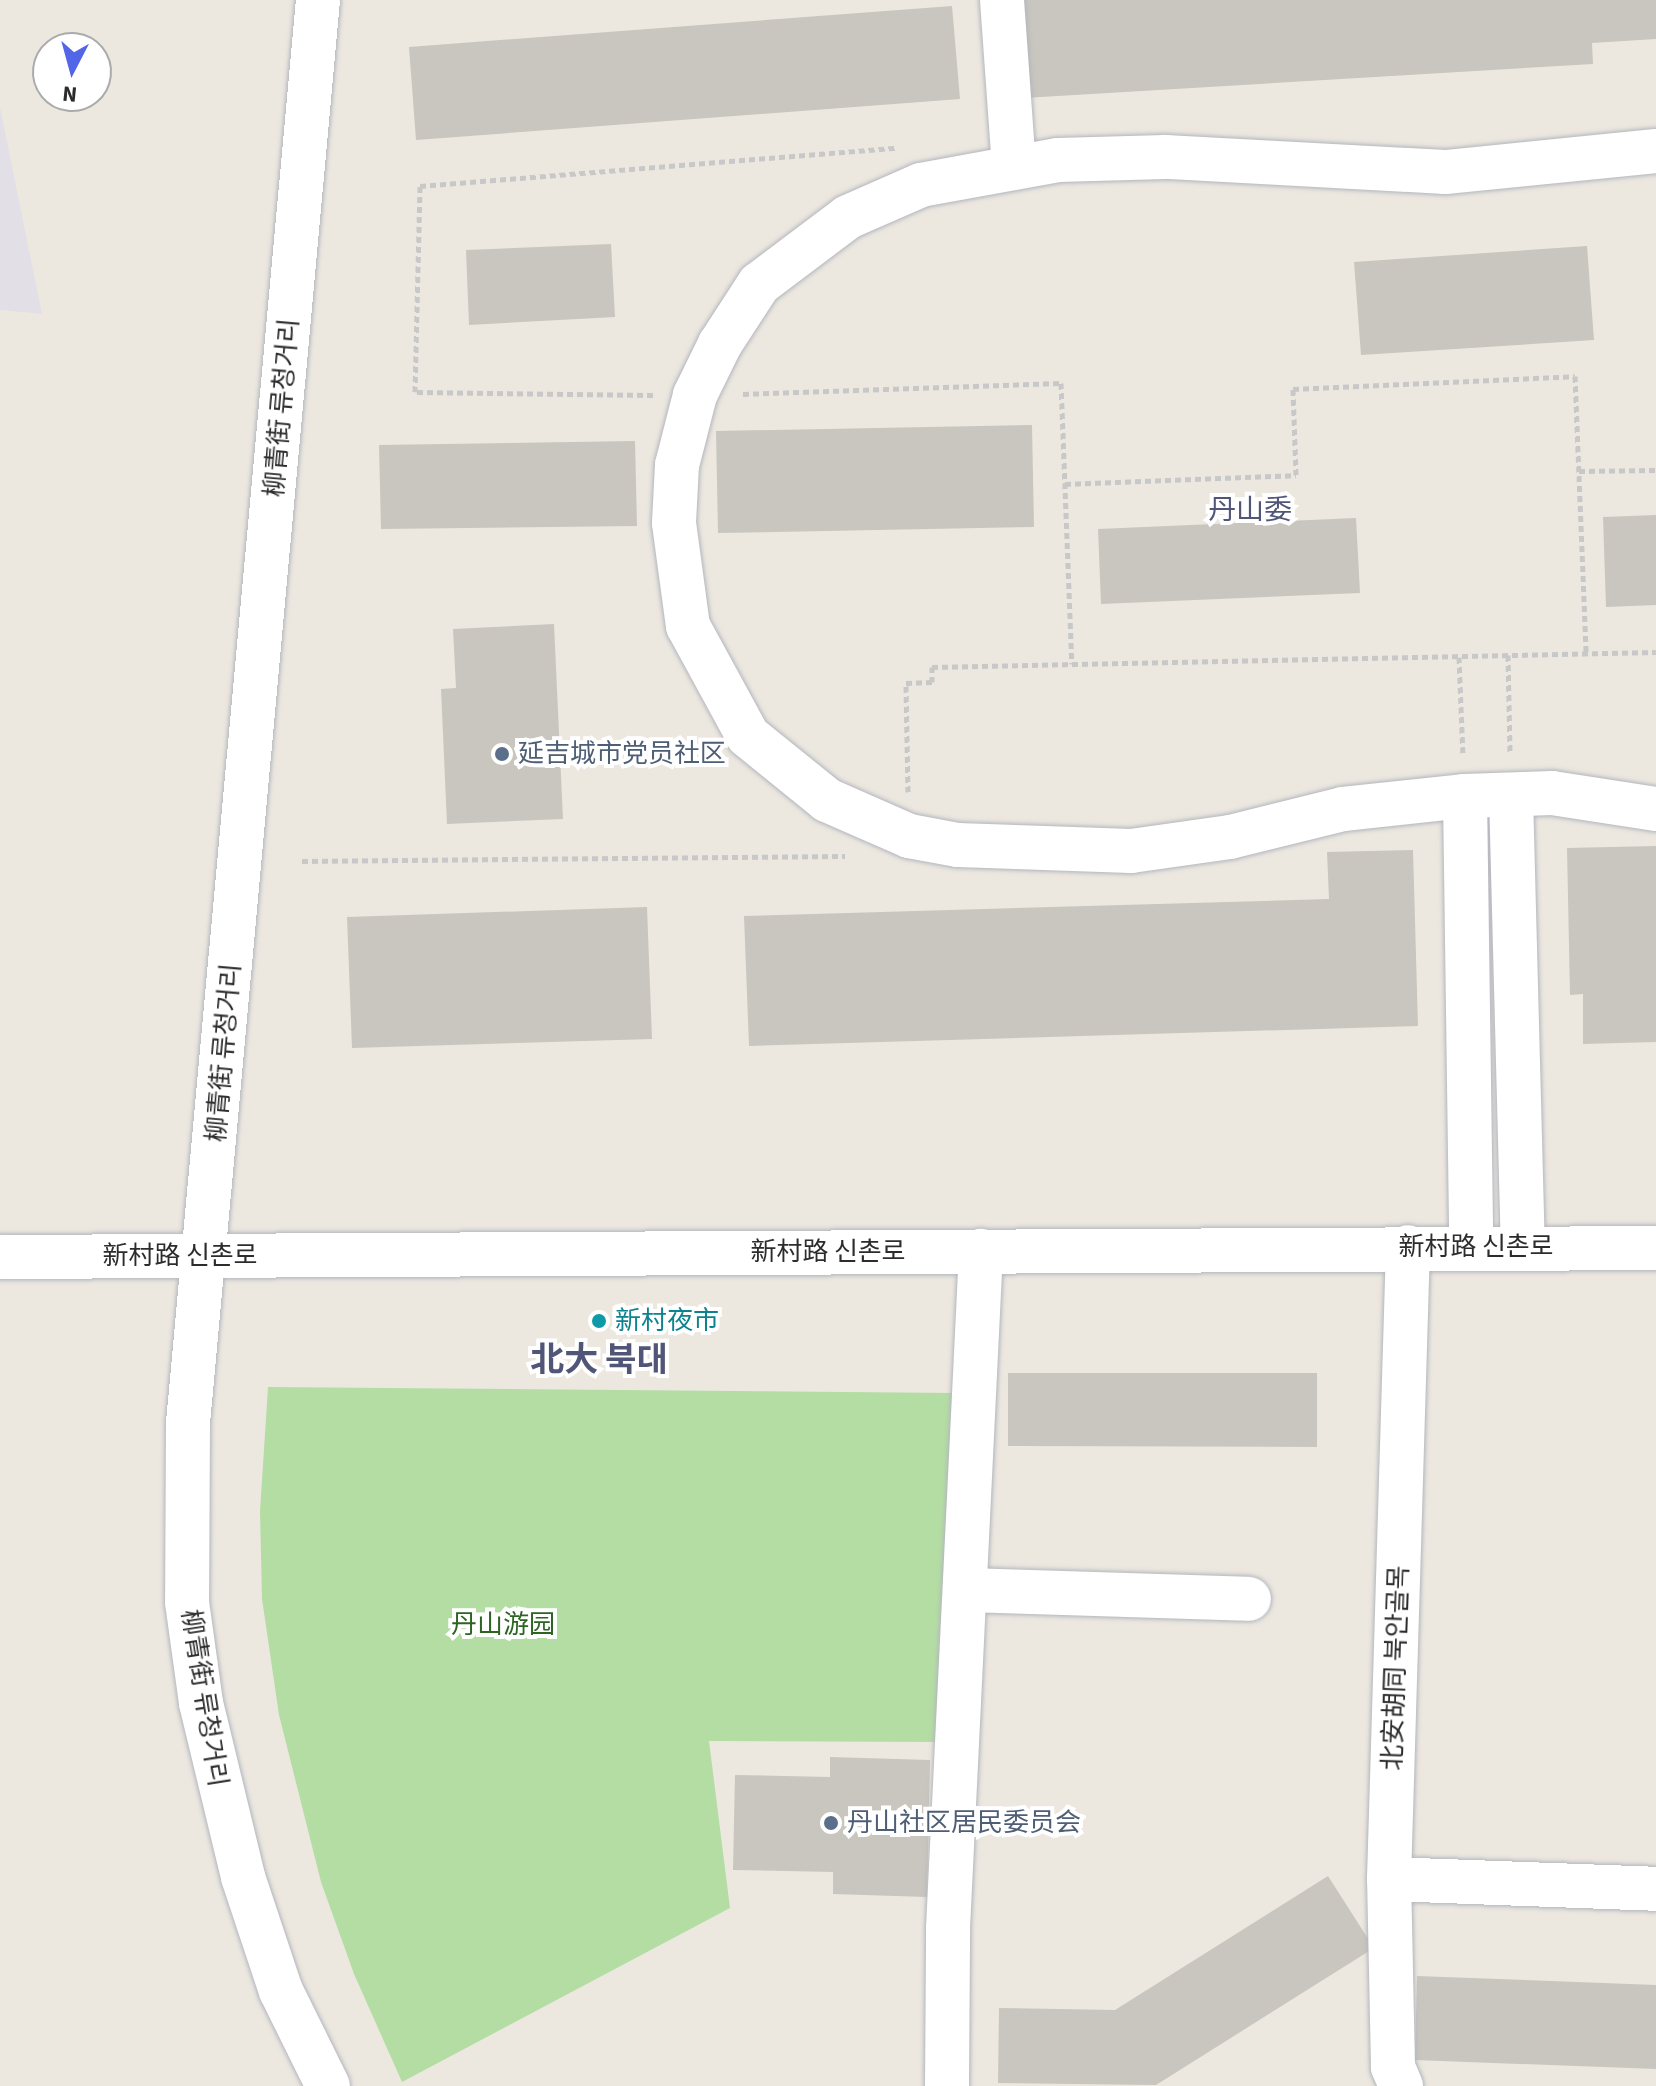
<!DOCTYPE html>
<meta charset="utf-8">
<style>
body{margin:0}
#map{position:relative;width:1656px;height:2086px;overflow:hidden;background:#ece8e0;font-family:"Source Sans 3","Noto Sans SC","Noto Sans KR",sans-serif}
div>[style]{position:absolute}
.industrial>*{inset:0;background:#e2e0e6}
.green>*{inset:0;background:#b4dda3}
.building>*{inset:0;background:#c8c6be}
.path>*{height:5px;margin-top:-2.5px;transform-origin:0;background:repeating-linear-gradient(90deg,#c8c8c8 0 6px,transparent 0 10px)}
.roads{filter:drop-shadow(0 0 2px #b4b6be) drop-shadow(0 0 2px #b4b6be)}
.minor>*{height:44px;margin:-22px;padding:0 22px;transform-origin:22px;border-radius:22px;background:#fff}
.dots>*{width:22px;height:22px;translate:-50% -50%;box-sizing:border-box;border:4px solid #fff;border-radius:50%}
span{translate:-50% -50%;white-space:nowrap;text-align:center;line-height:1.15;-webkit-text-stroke:8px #fff;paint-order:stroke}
.street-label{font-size:26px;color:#2c2c2c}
.service-label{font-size:26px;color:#4e5e75}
.left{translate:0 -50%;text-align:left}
.culture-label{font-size:26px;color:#0d838f}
.park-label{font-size:26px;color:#2d6323}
.neighbourhood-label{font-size:28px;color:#515679}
.district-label{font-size:34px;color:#515679;font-weight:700}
.north{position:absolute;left:32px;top:32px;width:80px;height:80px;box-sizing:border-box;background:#fff;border:2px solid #ababab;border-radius:50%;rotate:186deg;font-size:22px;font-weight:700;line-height:32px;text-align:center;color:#2c2c2c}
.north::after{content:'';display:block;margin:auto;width:28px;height:36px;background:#5266e7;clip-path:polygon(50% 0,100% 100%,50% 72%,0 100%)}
</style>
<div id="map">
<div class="industrial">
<div style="clip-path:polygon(0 107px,42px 314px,0 310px)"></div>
</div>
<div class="green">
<div style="clip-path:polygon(268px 1387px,955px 1393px,942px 1742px,709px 1741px,730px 1908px,402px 2082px,354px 1974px,321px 1882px,279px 1715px,262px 1599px,260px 1511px)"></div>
</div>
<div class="building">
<div style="clip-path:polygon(1018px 0,1656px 0,1656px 39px,1592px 43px,1593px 64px,1024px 98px)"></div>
<div style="clip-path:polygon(952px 6px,960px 99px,416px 140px,409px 47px)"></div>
<div style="clip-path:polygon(611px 244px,615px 317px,469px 325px,466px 250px)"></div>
<div style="clip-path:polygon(1587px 246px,1594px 340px,1361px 355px,1354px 262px)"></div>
<div style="clip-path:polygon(1032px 425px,1034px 527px,718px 533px,716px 431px)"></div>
<div style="clip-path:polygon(635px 441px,637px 526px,381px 529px,379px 445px)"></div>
<div style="clip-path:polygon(1656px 515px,1656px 605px,1606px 607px,1603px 517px)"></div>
<div style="clip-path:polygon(1356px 518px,1360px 593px,1101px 604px,1098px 529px)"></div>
<div style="clip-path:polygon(554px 624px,563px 819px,447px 824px,441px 689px,456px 688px,453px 629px)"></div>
<div style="clip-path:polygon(1656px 846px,1656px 1042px,1583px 1044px,1583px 994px,1570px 995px,1567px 848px)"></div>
<div style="clip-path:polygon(1413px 850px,1418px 1026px,749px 1046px,744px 916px,1329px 899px,1327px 852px)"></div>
<div style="clip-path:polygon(647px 907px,652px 1039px,352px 1048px,347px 917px)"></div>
<div style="clip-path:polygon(1008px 1373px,1317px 1373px,1317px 1447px,1008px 1446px)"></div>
<div style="clip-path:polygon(830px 1757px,930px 1760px,927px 1897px,833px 1894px,833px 1872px,733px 1870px,735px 1775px,830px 1777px)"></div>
<div style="clip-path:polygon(1328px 1876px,1374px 1948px,1156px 2085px,998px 2083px,999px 2008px,1115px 2010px)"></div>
<div style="clip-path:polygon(1417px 1976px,1656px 1985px,1656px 2069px,1415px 2060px)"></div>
</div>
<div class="path">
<div style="left:743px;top:394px;width:318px;rotate:-2deg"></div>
<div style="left:1061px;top:383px;width:281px;rotate:87.8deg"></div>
<div style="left:653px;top:395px;width:238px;rotate:-179.3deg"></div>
<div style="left:415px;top:392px;width:206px;rotate:-88.6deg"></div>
<div style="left:420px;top:186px;width:478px;rotate:-4.6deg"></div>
<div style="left:1579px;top:471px;width:77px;rotate:-0.7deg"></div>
<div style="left:1065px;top:484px;width:231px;rotate:-2.2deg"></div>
<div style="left:1296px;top:475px;width:86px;rotate:-92deg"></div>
<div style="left:1293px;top:389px;width:282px;rotate:-2.6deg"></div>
<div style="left:1575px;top:376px;width:277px;rotate:87.7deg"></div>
<div style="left:1508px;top:655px;width:99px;rotate:88.8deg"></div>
<div style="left:1459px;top:657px;width:98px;rotate:87.7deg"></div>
<div style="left:908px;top:792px;width:109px;rotate:-91.1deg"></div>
<div style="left:906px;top:683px;width:26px;rotate:-2deg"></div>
<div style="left:932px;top:682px;width:15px;rotate:-90deg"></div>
<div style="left:932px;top:667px;width:724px;rotate:-1.19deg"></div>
<div style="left:302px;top:861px;width:543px;rotate:-0.53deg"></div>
</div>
<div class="roads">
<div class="minor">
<div style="left:318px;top:0;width:1430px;rotate:95.22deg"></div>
<div style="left:188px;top:1424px;width:178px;rotate:90.3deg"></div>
<div style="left:187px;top:1602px;width:102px;rotate:82.1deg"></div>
<div style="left:201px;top:1703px;width:179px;rotate:76.4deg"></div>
<div style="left:243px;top:1877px;width:120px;rotate:71.6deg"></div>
<div style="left:281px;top:1991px;width:106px;rotate:63.7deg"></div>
<div style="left:1002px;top:0;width:166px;rotate:85.9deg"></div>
<div style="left:1656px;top:151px;width:212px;rotate:174.3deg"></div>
<div style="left:1445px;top:172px;width:280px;rotate:-176.9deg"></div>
<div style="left:1165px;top:157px;width:107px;rotate:178.4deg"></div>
<div style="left:1058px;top:160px;width:139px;rotate:169.7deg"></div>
<div style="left:921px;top:185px;width:80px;rotate:156.3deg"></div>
<div style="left:848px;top:217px;width:111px;rotate:143deg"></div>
<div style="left:759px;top:284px;width:72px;rotate:123deg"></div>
<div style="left:720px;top:344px;width:57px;rotate:116.1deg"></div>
<div style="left:695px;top:395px;width:72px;rotate:104.4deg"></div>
<div style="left:677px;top:465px;width:58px;rotate:93deg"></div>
<div style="left:674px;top:523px;width:104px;rotate:82.3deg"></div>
<div style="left:688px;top:626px;width:125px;rotate:61.4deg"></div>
<div style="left:748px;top:736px;width:102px;rotate:39deg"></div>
<div style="left:827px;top:800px;width:90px;rotate:23.7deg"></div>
<div style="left:909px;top:836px;width:50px;rotate:10.4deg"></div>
<div style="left:958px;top:845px;width:173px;rotate:2deg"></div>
<div style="left:1131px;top:851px;width:100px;rotate:-8deg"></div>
<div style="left:1230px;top:837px;width:116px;rotate:-13.9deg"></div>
<div style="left:1343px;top:809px;width:123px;rotate:-6.1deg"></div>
<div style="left:1465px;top:796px;width:87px;rotate:-2deg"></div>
<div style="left:1552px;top:793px;width:105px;rotate:8.7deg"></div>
<div style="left:1511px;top:795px;width:451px;rotate:88.5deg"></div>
<div style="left:1465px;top:796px;width:451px;rotate:89.2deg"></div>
<div style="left:0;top:1257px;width:1656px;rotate:-0.31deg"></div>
<div style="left:965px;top:1590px;width:284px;rotate:1.8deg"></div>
<div style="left:1389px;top:1879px;width:267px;rotate:2.1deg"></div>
<div style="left:947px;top:2086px;width:158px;rotate:-89.6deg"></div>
<div style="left:948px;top:1928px;width:678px;rotate:-87.21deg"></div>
<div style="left:1401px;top:2086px;width:21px;rotate:-113deg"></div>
<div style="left:1393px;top:2067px;width:188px;rotate:-91.2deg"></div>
<div style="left:1389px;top:1879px;width:632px;rotate:-88.28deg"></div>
</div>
</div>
<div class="dots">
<div style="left:502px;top:754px;background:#5c6f8a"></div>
<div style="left:599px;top:1321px;background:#0f9aa8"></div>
<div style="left:831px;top:1823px;background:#5c6f8a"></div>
</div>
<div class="street-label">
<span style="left:282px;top:408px;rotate:-85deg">柳青街 류청거리</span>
<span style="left:224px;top:1053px;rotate:-85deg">柳青街 류청거리</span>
<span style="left:1476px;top:1247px">新村路 신촌로</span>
<span style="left:828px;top:1252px">新村路 신촌로</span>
<span style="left:180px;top:1256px">新村路 신촌로</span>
<span style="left:1396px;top:1668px;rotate:-88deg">北安胡同 북안골목</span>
<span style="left:204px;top:1698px;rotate:81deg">柳青街 류청거리</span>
</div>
<div class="service-label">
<span class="left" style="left:518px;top:754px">延吉城市党员社区</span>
<span class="left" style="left:847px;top:1823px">丹山社区居民委员会</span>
</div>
<div class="culture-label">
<span class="left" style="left:615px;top:1321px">新村夜市</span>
</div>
<div class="park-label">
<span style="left:503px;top:1625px">丹山游园</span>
</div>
<div class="neighbourhood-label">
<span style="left:1250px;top:510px">丹山委</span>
</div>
<div class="district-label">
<span style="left:599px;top:1361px">北大 북대</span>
</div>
<div class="north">N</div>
</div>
